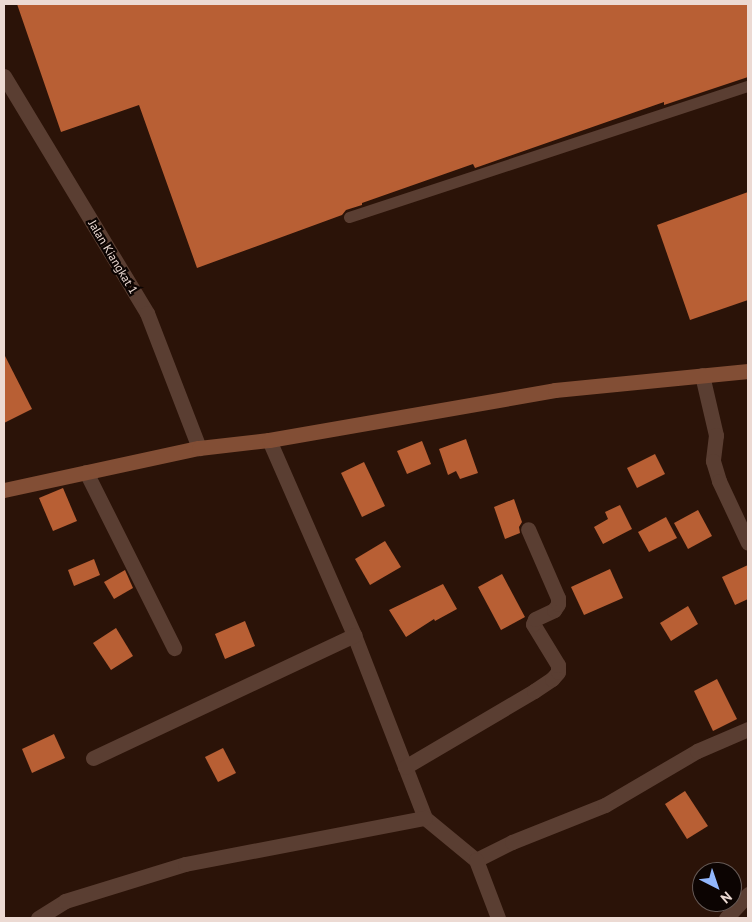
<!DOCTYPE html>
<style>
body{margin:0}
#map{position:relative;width:752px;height:922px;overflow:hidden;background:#2b1308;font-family:"PT Sans",sans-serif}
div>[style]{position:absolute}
.building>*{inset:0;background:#b85f34}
.lane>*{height:11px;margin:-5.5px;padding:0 5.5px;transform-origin:5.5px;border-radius:5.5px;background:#5a3e32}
.street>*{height:15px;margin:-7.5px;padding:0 7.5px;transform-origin:7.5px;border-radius:7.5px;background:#5a3e32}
.secondary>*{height:15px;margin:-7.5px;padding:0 7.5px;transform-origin:7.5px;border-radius:7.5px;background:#824e35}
span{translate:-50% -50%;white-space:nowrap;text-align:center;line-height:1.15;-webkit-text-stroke:4.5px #0c0402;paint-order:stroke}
.street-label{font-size:12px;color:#ecdad3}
.frame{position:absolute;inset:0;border:5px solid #ecdad3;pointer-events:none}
.north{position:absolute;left:692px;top:862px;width:50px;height:50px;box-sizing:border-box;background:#0c0402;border:1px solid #665a56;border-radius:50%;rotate:139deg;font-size:14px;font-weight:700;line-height:20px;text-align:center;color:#ecdad3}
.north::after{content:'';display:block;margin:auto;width:18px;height:22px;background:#92b7fd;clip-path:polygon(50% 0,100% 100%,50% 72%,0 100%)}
</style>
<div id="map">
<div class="building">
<div style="clip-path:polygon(17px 4px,748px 4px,748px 77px,664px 105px,664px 102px,475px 168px,473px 164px,362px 203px,362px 205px,346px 210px,342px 215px,197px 268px,139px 105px,61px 132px)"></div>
<div style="clip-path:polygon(748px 192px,748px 300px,690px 320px,657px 225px)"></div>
<div style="clip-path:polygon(4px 354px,32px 409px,4px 423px)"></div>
<div style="clip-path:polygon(466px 439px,478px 473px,460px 479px,456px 471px,448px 475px,439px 449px)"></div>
<div style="clip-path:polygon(422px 441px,431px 464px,407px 474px,397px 451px)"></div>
<div style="clip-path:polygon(655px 454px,665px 474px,637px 488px,627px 468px)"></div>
<div style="clip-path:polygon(364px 462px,385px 506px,362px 517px,341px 473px)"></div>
<div style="clip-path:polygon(63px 488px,77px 521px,53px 531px,39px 498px)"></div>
<div style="clip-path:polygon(514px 499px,522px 522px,519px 527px,520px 533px,505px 539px,494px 507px)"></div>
<div style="clip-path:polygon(620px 505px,632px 529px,603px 544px,594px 527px,608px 519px,605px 512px)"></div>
<div style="clip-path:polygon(698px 510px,712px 536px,688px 549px,674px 523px)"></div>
<div style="clip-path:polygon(666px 517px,677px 538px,649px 552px,638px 532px)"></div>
<div style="clip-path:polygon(385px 541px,401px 567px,370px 585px,355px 559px)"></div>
<div style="clip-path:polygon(94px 559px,100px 575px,74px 586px,68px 570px)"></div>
<div style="clip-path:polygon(748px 565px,748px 599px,735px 605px,722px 577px)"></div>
<div style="clip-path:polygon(610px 569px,623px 598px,584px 615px,571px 587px)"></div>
<div style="clip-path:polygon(125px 570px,133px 588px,114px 599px,104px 582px)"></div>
<div style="clip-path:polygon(502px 574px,525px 617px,501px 630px,478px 587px)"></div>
<div style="clip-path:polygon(443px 584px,457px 609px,435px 621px,434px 619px,406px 637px,389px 610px)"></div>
<div style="clip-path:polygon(688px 606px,698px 624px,671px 641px,660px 623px)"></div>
<div style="clip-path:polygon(245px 621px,255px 646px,225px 659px,215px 634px)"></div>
<div style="clip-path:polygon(116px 628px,133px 656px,111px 670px,93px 643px)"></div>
<div style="clip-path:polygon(717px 679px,737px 719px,713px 731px,694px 691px)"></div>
<div style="clip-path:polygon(54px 734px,65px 758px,32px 773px,22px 749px)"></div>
<div style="clip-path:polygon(223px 748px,236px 773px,218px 782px,205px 757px)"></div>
<div style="clip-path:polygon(685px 791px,708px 826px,687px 839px,665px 804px)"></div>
</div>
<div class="lane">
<div style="left:349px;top:217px;width:420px;rotate:-18.2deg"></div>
</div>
<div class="street">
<div style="left:4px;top:76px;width:277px;rotate:58.9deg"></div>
<div style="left:147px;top:313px;width:145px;rotate:68.9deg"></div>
<div style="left:702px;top:375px;width:62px;rotate:76.9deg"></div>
<div style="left:716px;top:435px;width:26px;rotate:97deg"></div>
<div style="left:713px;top:461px;width:21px;rotate:73deg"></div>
<div style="left:719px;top:481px;width:68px;rotate:64.9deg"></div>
<div style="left:269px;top:440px;width:213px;rotate:66.4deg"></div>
<div style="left:354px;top:635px;width:196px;rotate:68.8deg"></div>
<div style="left:425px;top:818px;width:66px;rotate:39.5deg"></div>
<div style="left:476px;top:860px;width:40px;rotate:-26.6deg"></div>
<div style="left:512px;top:842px;width:100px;rotate:-21.7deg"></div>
<div style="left:605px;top:805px;width:107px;rotate:-30.4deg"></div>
<div style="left:697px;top:751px;width:56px;rotate:-23.3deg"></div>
<div style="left:86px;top:472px;width:197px;rotate:63.4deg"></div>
<div style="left:93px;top:758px;width:289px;rotate:-25.2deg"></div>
<div style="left:405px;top:767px;width:150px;rotate:-30.5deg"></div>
<div style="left:534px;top:691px;width:22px;rotate:-34deg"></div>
<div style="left:552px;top:679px;width:9px;rotate:-49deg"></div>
<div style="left:558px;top:672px;width:7px;rotate:-90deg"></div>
<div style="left:558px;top:665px;width:48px;rotate:-121.4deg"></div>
<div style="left:533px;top:624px;width:5px;rotate:-68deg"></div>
<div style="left:535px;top:619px;width:21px;rotate:-25deg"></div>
<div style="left:554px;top:610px;width:7px;rotate:-56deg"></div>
<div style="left:558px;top:604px;width:6px;rotate:-90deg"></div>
<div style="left:558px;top:598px;width:75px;rotate:-113.5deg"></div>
<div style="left:476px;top:860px;width:62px;rotate:69.2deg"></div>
<div style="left:38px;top:918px;width:32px;rotate:-32deg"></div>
<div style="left:65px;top:901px;width:126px;rotate:-17.1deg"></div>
<div style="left:185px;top:864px;width:244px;rotate:-10.9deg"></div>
<div style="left:726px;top:918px;width:33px;rotate:-47deg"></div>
</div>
<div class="secondary">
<div style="left:4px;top:490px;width:199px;rotate:-12.2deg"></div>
<div style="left:199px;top:448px;width:70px;rotate:-6.5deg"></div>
<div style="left:269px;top:440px;width:290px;rotate:-9.9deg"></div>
<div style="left:555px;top:390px;width:194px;rotate:-5.6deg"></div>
</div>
<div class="street-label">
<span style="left:113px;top:257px;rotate:59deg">Jalan Kiangkat 1</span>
</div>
<div class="frame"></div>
<div class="north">N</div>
</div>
